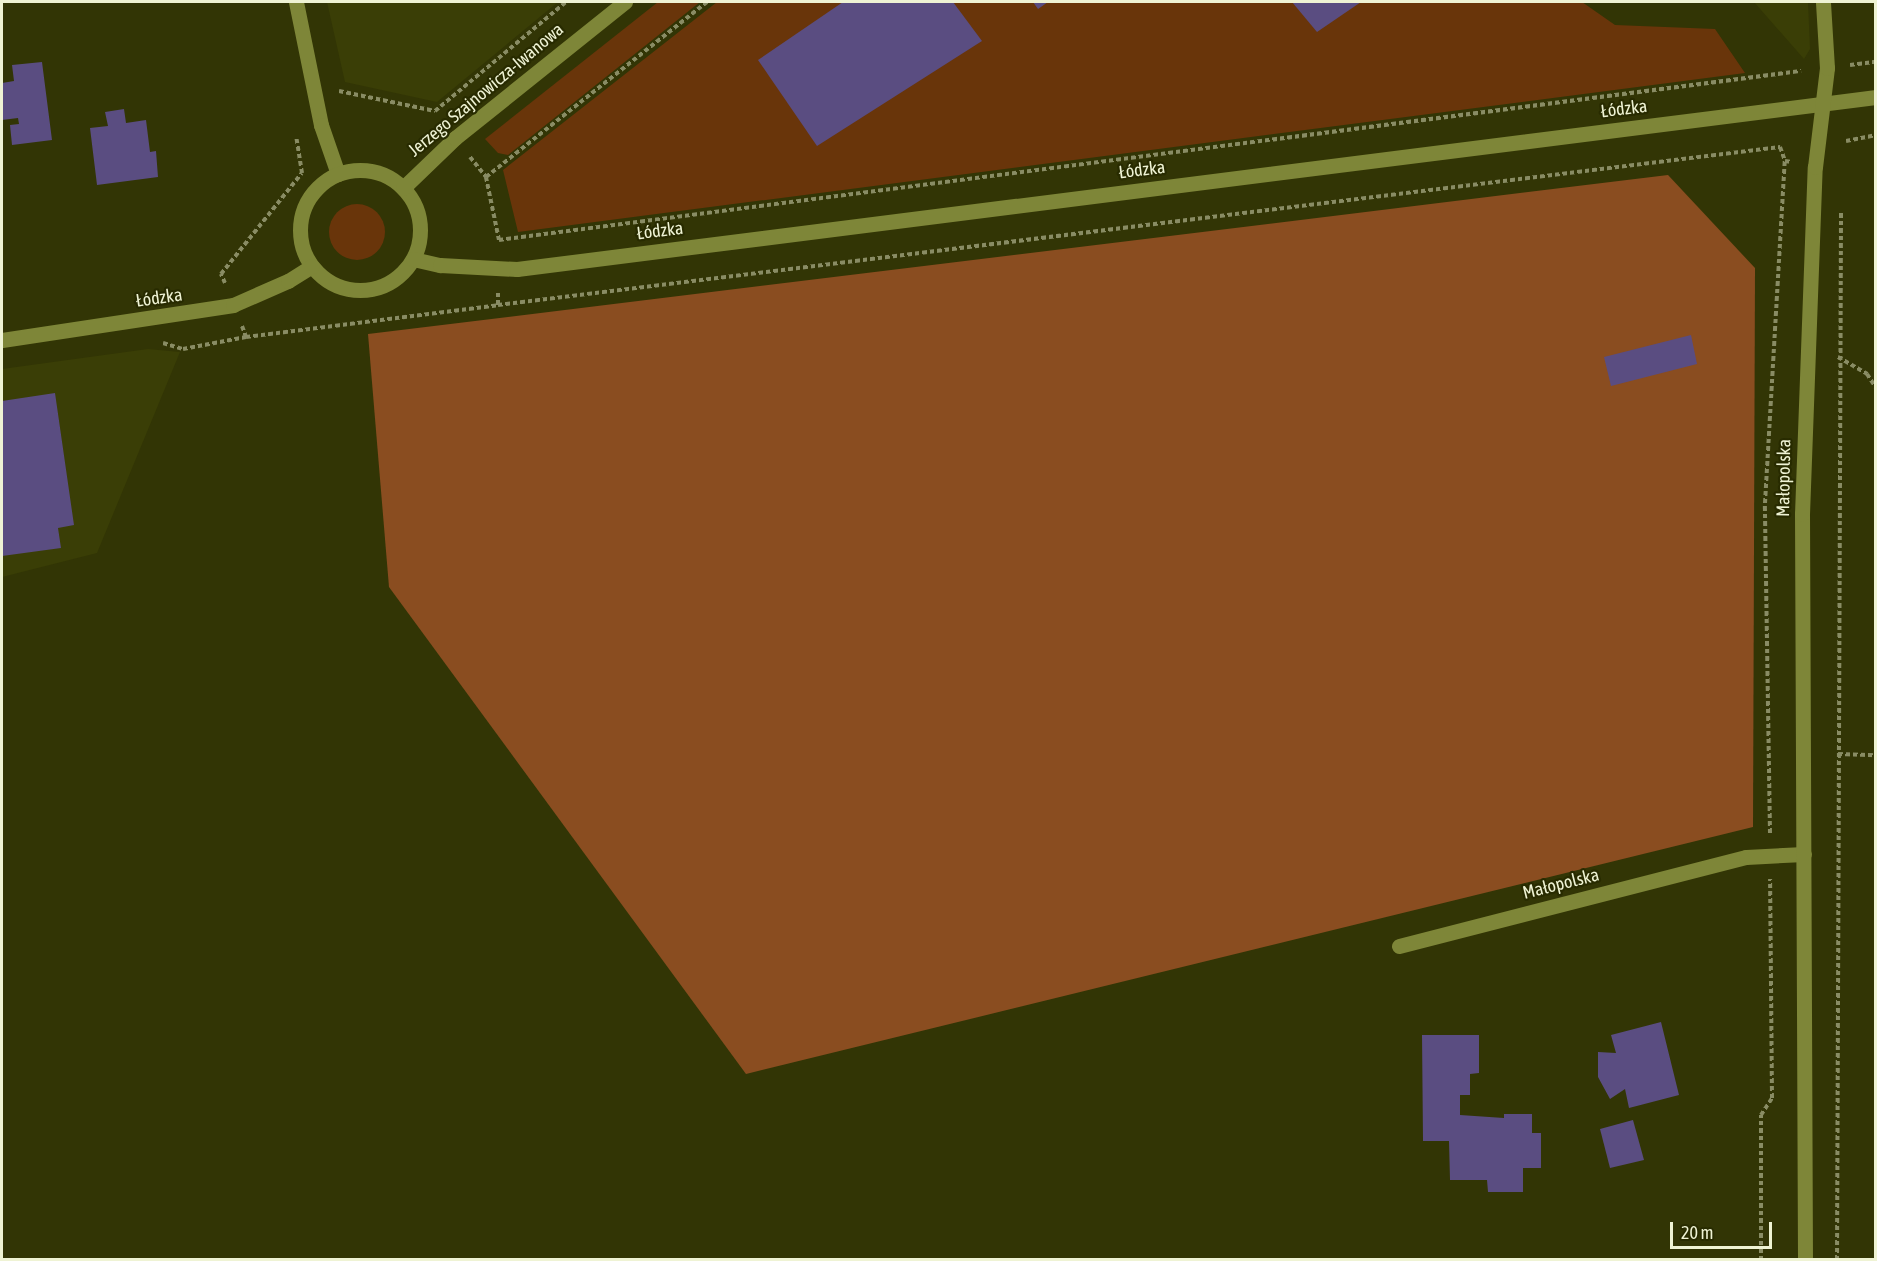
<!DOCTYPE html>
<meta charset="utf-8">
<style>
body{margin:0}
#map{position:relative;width:1877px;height:1261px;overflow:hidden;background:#323505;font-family:"Asap Condensed",sans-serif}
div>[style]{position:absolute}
.built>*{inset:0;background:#3a3e06}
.green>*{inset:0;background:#69350a}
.round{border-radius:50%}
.forest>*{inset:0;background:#8a4d20}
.building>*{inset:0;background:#5a4d81}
.path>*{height:4px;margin-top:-2px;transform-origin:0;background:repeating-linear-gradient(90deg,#898c64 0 4.5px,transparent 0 7.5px)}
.minor>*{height:15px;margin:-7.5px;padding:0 7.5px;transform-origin:7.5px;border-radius:7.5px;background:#7e8638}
.minor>.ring{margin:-7.5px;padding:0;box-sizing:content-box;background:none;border:15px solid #7e8638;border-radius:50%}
span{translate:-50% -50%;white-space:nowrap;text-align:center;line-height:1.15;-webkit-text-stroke:4.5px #282b00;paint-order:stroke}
.street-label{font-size:18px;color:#eff3d4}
.frame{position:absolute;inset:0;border:3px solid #eff3d4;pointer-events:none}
.scale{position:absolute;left:1670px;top:1222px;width:102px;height:27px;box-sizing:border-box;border:3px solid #eff3d4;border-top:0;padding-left:8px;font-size:18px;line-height:21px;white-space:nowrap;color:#eff3d4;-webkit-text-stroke:4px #282b00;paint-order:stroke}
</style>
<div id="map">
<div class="built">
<div style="clip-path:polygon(327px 2px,558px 2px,437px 102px,345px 82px)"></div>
<div style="clip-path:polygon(1754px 2px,1808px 2px,1810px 49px,1804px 59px)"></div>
<div style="clip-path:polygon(148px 349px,180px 352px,97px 553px,2px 577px,2px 369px)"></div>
</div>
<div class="green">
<div style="clip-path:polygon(658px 2px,700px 2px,508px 155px,498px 153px,485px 139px)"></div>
<div style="clip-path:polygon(717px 2px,1582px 2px,1615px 25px,1715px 29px,1745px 73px,518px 232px,503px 170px)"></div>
<div class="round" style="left:329px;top:204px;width:56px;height:56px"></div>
</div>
<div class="forest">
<div style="clip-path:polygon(1668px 175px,1755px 268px,1753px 827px,746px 1074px,389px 587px,368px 334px)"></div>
</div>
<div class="building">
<div style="clip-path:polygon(843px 2px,953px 2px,982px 41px,817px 146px,758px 60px)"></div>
<div style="clip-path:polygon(1033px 2px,1048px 2px,1038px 9px)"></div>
<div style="clip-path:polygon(1292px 2px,1361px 2px,1317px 32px)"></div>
<div style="clip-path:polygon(42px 62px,52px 140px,12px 145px,10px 125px,19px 124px,18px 118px,2px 120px,2px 83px,14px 81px,12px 65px)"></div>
<div style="clip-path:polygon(124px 109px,126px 123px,146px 120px,150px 152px,156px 151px,158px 177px,97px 185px,90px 128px,108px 126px,105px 112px)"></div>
<div style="clip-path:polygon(1691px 335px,1697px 364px,1611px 386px,1604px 357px)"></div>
<div style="clip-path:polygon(55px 393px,74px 525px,58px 528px,61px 548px,2px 556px,2px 401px)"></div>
<div style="clip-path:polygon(1661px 1022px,1679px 1095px,1629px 1108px,1625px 1089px,1610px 1099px,1598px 1077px,1598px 1052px,1616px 1053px,1611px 1035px)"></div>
<div style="clip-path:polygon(1422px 1035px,1479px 1035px,1479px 1073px,1470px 1074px,1470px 1095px,1460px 1095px,1460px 1115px,1504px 1118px,1504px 1114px,1532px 1114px,1532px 1133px,1541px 1133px,1541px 1168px,1523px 1168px,1523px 1192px,1488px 1192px,1487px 1180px,1450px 1180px,1449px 1141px,1423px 1141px)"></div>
<div style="clip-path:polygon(1633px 1120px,1644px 1160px,1610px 1168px,1600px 1129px)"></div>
</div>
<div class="path">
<div style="left:1850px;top:65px;width:26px;rotate:-7deg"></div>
<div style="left:339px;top:91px;width:98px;rotate:11.8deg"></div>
<div style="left:435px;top:111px;width:170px;rotate:-39.8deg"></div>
<div style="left:1846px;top:141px;width:31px;rotate:-11deg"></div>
<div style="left:470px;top:157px;width:26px;rotate:51deg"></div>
<div style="left:499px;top:240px;width:1313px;rotate:-7.4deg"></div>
<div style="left:499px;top:240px;width:64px;rotate:-101.7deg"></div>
<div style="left:486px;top:177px;width:282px;rotate:-38.4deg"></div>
<div style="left:225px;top:283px;width:10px;rotate:-114deg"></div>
<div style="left:221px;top:274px;width:129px;rotate:-51.3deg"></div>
<div style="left:302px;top:173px;width:36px;rotate:-99deg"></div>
<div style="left:498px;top:305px;width:1292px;rotate:-7.03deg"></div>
<div style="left:1780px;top:147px;width:15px;rotate:70deg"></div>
<div style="left:242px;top:326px;width:12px;rotate:70deg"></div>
<div style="left:246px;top:337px;width:254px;rotate:-7.2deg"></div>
<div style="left:498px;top:305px;width:12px;rotate:-90deg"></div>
<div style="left:163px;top:343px;width:21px;rotate:17deg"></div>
<div style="left:183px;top:349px;width:64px;rotate:-10.8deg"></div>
<div style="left:1838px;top:357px;width:34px;rotate:30deg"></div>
<div style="left:1867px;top:374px;width:17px;rotate:57deg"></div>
<div style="left:1838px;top:754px;width:38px;rotate:2deg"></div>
<div style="left:1770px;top:833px;width:330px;rotate:-90.9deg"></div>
<div style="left:1765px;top:503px;width:343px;rotate:-86.7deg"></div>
<div style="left:1785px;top:161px;width:7px;rotate:8deg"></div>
<div style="left:1761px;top:1260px;width:145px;rotate:-90deg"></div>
<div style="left:1761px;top:1115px;width:20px;rotate:-57deg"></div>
<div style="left:1772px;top:1098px;width:219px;rotate:-90.5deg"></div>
<div style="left:1837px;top:1260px;width:1047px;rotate:-89.78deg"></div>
</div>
<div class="minor">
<div style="left:296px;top:2px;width:126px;rotate:78.5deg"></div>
<div style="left:321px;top:125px;width:52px;rotate:70.9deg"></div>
<div class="ring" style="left:300px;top:170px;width:105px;height:105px"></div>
<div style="left:403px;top:188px;width:72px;rotate:-43.9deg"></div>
<div style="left:455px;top:138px;width:218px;rotate:-38.7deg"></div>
<div style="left:413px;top:259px;width:28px;rotate:13deg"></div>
<div style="left:440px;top:265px;width:77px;rotate:3deg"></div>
<div style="left:517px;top:269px;width:1370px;rotate:-7.21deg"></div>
<div style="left:2px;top:340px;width:234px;rotate:-8.6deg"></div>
<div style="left:233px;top:305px;width:60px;rotate:-23.6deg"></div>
<div style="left:288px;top:281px;width:28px;rotate:-32deg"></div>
<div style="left:1399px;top:946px;width:358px;rotate:-14.4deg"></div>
<div style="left:1746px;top:857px;width:58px;rotate:-3deg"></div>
<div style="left:1805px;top:1260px;width:746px;rotate:-90.23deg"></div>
<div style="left:1802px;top:514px;width:347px;rotate:-87.9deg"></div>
<div style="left:1815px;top:167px;width:100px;rotate:-83.1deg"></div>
<div style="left:1827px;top:68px;width:66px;rotate:-93.5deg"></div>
</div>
<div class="street-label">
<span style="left:486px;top:90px;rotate:-40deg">Jerzego Szajnowicza-Iwanowa</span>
<span style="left:1624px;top:109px;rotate:-7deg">Łódzka</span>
<span style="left:1142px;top:170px;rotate:-7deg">Łódzka</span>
<span style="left:660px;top:231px;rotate:-7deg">Łódzka</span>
<span style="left:159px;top:298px;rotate:-8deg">Łódzka</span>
<span style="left:1784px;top:478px;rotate:-89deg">Małopolska</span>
<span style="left:1561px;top:884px;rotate:-14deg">Małopolska</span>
</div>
<div class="frame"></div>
<div class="scale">20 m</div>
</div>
